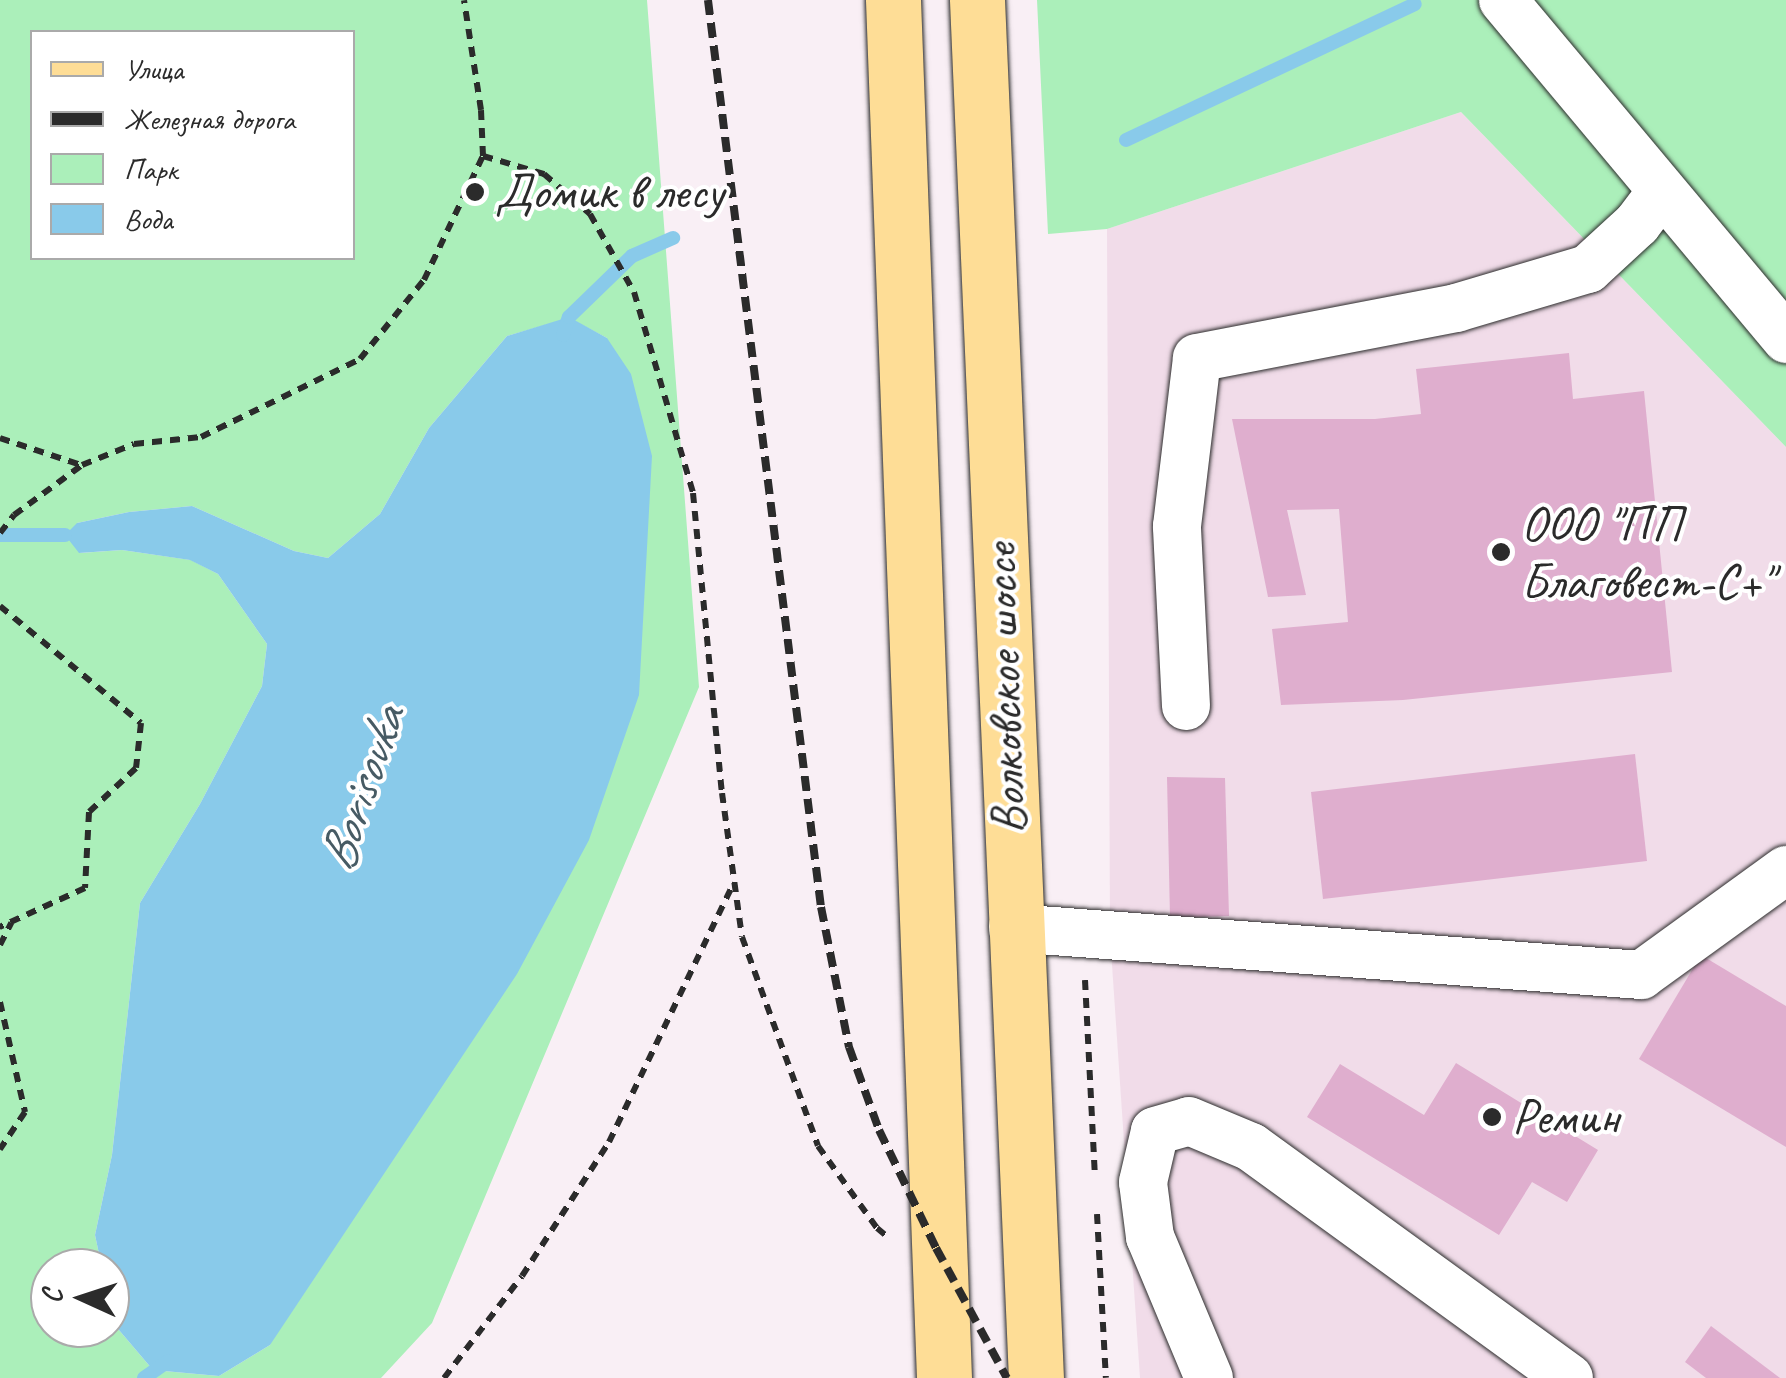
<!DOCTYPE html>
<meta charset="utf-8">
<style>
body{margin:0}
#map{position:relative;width:1786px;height:1378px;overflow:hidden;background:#f9eff5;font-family:Caveat,sans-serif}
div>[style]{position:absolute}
.built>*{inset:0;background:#f1dce9}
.green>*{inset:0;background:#abefba}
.water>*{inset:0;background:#89caea}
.stream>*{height:14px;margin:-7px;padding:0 7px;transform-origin:7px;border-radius:7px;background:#89caea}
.building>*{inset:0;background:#dfaece}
.path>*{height:6px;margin-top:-3px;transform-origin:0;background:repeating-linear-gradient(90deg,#2b2b2b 0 10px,transparent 0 18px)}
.roads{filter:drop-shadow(0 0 2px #2b2b2b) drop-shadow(0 0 2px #2b2b2b)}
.minor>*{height:48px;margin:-24px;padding:0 24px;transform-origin:24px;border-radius:24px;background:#fff}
.major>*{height:55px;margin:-27.5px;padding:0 27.5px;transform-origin:27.5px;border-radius:27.5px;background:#fedd96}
.rail>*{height:8px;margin-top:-4px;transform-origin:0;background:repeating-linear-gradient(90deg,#2b2b2b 0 15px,transparent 0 23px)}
.dots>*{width:28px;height:28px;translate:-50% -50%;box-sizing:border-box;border:5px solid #fff;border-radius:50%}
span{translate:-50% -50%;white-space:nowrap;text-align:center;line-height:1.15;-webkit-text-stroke:8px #fff;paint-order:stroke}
.poi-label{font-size:50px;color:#2b2b2b}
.left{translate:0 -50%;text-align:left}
.street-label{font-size:50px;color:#2b2b2b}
.water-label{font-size:52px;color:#475b64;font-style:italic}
.legend{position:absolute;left:30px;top:30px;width:325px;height:230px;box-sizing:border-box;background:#fff;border:2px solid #aaa;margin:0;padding:12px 18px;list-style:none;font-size:30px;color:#2b2b2b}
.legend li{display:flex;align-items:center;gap:20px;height:50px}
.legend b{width:50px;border:2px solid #aaa}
.north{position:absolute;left:30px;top:1248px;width:100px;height:100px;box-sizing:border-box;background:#fff;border:2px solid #aaa;border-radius:50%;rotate:273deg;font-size:28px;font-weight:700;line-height:40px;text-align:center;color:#2b2b2b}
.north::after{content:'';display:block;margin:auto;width:35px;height:45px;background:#2b2b2b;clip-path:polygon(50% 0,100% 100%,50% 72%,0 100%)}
</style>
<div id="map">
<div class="built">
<div style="clip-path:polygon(1461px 112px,1786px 447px,1786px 1378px,1140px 1378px,1110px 935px,1107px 229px)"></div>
</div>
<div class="green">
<div style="clip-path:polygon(evenodd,0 0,647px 0,699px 687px,432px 1323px,381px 1378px,0 1378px,0 0,32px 32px,352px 32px,352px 258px,32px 258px,32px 32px,0 0,569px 318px,607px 338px,270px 1345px,219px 1376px,153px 1370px,113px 1323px,110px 1308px,110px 1328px,50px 1328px,50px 1268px,102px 1268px,95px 1235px,112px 1155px,140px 903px,200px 804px,262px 686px,267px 644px,218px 574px,191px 560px,122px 550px,80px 553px,77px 523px,129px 512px,192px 506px,294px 551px,328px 558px,380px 514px,429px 428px,507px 336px,569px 318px)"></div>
<div style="clip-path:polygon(1037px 0,1786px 0,1786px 447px,1461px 112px,1107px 229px,1048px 234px)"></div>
</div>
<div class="water">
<div style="clip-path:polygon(569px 317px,607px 338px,631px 374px,652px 456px,639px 695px,589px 840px,517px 974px,270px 1345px,219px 1376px,153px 1370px,113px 1323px,110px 1268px,102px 1268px,95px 1235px,112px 1155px,140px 903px,200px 804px,262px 686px,267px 644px,218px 574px,190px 560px,122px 550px,79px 553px,65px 535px,77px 523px,129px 512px,192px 506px,294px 551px,328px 558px,380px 514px,429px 428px,507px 336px)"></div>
</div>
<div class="stream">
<div style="left:1126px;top:140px;width:319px;rotate:-25.2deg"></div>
<div style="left:563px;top:335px;width:19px;rotate:-72deg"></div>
<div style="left:569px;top:317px;width:88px;rotate:-44.1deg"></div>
<div style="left:632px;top:256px;width:45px;rotate:-23.7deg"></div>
<div style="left:0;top:535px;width:65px"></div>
<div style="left:144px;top:1378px;width:29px;rotate:-35deg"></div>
</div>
<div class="building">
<div style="clip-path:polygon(1569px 353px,1573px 399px,1644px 391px,1672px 672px,1403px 700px,1281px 705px,1272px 629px,1348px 622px,1339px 509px,1287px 510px,1306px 595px,1268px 597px,1232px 419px,1375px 419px,1421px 414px,1416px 369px)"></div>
<div style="clip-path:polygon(1635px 754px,1647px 861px,1323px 899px,1311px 792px)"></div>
<div style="clip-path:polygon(1167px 777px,1225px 778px,1229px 916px,1170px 918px)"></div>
<div style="clip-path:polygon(1701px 955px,1786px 1006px,1786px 1147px,1639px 1059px)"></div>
<div style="clip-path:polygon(1456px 1063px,1598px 1150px,1567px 1202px,1532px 1182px,1499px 1235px,1307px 1117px,1340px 1064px,1424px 1115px)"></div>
<div style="clip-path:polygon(1711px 1326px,1780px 1378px,1706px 1378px,1685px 1362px)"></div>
</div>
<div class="path">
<div style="left:483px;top:156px;width:64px;rotate:16.4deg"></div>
<div style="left:544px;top:174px;width:61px;rotate:41deg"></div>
<div style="left:590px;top:214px;width:90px;rotate:60.6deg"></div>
<div style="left:634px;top:292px;width:209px;rotate:73.6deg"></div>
<div style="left:693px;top:493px;width:301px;rotate:84.5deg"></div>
<div style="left:722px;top:793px;width:145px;rotate:82.1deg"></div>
<div style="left:742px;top:937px;width:222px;rotate:70deg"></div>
<div style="left:818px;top:1146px;width:101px;rotate:54.3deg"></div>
<div style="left:877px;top:1228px;width:17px;rotate:40deg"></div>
<div style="left:0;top:438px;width:85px;rotate:18.4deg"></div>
<div style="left:0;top:533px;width:23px;rotate:-52deg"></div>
<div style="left:14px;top:515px;width:84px;rotate:-36.3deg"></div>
<div style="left:82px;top:465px;width:56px;rotate:-22deg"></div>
<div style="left:134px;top:444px;width:67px;rotate:-6deg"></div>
<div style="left:201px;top:437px;width:177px;rotate:-26.1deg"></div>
<div style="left:360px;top:359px;width:102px;rotate:-51deg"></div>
<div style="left:424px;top:280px;width:137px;rotate:-64.6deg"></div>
<div style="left:483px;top:156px;width:46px;rotate:-92.5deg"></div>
<div style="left:481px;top:110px;width:111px;rotate:-98.8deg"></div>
<div style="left:0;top:606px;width:183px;rotate:39.7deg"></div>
<div style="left:141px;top:723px;width:45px;rotate:96.3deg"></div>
<div style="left:136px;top:768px;width:64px;rotate:136.9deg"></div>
<div style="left:89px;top:812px;width:76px;rotate:93deg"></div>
<div style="left:85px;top:888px;width:94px;rotate:155.4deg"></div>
<div style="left:0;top:945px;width:25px;rotate:-63deg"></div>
<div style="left:1085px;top:980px;width:197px;rotate:87.1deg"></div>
<div style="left:0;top:1002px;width:113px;rotate:77.2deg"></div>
<div style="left:25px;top:1112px;width:45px;rotate:124deg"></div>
<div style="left:1097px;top:1214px;width:164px;rotate:86.9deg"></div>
<div style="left:444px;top:1378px;width:128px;rotate:-52.6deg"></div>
<div style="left:522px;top:1276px;width:160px;rotate:-57deg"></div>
<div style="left:609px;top:1142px;width:288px;rotate:-64.3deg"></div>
</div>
<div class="roads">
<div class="minor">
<div style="left:1503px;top:0;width:442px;rotate:50.1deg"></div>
<div style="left:1186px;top:706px;width:180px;rotate:-92.9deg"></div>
<div style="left:1177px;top:526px;width:169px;rotate:-83.2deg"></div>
<div style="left:1197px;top:358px;width:264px;rotate:-10.9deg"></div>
<div style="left:1456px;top:308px;width:138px;rotate:-16.5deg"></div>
<div style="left:1588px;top:269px;width:67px;rotate:-42.6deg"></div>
<div style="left:1637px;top:224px;width:41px;rotate:-52.9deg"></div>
<div style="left:1013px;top:928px;width:630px;rotate:4.28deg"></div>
<div style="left:1641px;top:975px;width:179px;rotate:-35.9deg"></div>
<div style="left:1209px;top:1378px;width:153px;rotate:-112.7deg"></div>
<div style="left:1150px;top:1237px;width:55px;rotate:-97.3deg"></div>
<div style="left:1143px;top:1182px;width:52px;rotate:-76.8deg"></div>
<div style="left:1155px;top:1131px;width:35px;rotate:-16deg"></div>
<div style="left:1189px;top:1121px;width:67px;rotate:22.8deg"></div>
<div style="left:1251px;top:1147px;width:393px;rotate:36deg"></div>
</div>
<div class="major">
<div style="left:893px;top:0;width:1379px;rotate:87.88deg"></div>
<div style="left:977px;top:0;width:1379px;rotate:87.55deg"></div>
</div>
</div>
<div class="rail">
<div style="left:708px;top:0;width:914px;rotate:82.9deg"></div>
<div style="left:821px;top:907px;width:143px;rotate:78.7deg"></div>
<div style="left:849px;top:1047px;width:88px;rotate:70.1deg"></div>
<div style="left:879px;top:1130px;width:131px;rotate:64.2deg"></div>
<div style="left:936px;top:1248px;width:148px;rotate:61.4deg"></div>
</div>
<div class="dots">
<div style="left:475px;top:192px;background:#2b2b2b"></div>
<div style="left:1501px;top:552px;background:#2b2b2b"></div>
<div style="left:1492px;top:1117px;background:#2b2b2b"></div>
</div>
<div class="poi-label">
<span class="left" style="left:495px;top:192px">Домик в лесу</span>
<span class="left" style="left:1521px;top:552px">ООО "ПП<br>Благовест-С+"</span>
<span class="left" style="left:1512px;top:1117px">Ремин</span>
</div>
<div class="street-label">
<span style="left:1004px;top:689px;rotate:-92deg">Волковское шоссе</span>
</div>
<div class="water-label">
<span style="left:362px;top:789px;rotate:-71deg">Borisovka</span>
</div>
<ul class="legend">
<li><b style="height:12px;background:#fedd96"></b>Улица</li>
<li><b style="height:12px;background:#2b2b2b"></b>Железная дорога</li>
<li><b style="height:28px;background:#abefba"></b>Парк</li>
<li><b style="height:28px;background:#89caea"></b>Вода</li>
</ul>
<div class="north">С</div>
</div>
